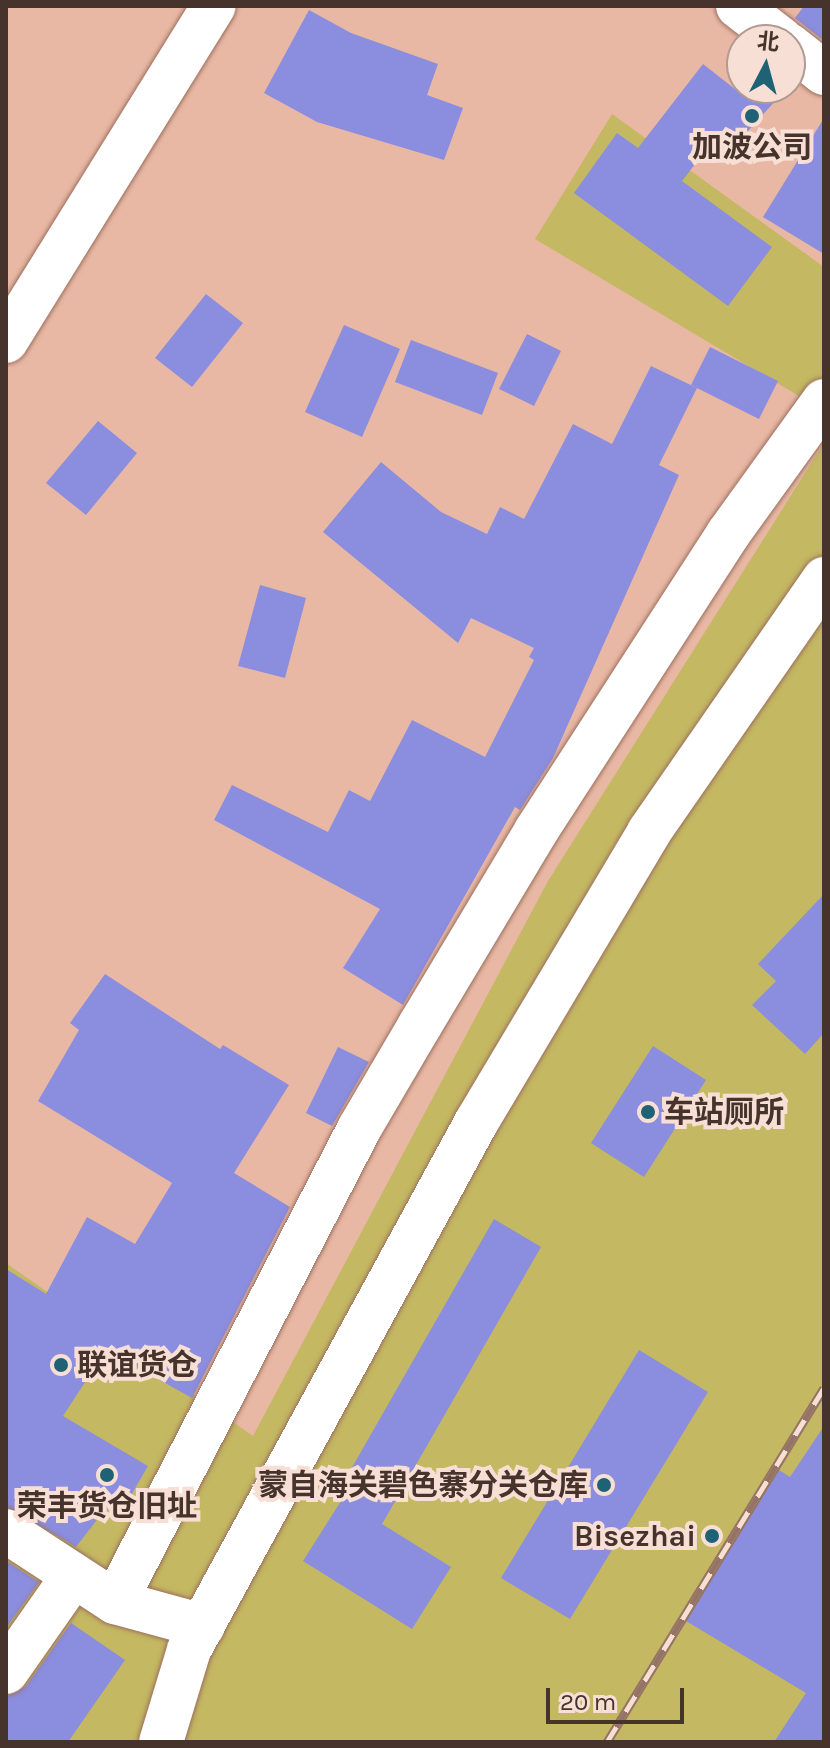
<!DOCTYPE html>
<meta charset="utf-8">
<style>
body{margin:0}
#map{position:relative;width:830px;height:1748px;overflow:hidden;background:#e9b8a5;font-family:Karla,"Noto Sans SC",sans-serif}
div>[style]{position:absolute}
.green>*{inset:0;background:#c4b862}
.building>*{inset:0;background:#8b8dde}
.roads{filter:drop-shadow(0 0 2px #9b6f5e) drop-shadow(0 0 2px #9b6f5e)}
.minor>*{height:44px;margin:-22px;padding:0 22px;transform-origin:22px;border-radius:22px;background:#fff}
.rail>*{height:9px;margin-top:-4.5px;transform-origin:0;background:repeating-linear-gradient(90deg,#f8dfd5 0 18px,#957366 0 36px);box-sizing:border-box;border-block:2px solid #957366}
.dots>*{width:22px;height:22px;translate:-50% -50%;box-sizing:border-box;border:4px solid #f8dfd5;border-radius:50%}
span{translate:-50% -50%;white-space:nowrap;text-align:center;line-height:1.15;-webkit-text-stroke:8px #f8dfd5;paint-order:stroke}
.poi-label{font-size:30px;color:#46332b;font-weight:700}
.left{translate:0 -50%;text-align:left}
.right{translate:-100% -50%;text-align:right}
.frame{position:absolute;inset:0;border:8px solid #46332b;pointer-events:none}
.north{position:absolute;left:726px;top:24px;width:80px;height:80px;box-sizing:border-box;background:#f8dfd5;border:2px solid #b19a91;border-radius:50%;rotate:6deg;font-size:22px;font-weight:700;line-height:32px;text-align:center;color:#46332b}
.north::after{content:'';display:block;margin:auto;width:28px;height:36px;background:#1f6175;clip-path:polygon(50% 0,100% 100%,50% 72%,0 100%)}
.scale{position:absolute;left:546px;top:1688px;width:138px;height:36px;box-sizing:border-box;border:4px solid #46332b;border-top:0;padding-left:10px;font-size:24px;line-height:28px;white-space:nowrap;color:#46332b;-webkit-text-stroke:6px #f8dfd5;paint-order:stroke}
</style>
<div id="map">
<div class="green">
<div style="clip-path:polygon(612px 114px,824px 267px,824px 411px,535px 239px)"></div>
<div style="clip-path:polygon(824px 443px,824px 1742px,6px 1742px,6px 1263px,253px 1436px,548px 881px)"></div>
</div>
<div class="building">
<div style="clip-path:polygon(804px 6px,824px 6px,824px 41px,795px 18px)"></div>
<div style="clip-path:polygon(309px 10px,351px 33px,438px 64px,427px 95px,463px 108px,444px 160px,317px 122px,264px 93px)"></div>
<div style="clip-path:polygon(703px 64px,740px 93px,787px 88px,727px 154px,712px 142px,682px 181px,772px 247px,728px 306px,574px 193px,617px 133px,638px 148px)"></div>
<div style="clip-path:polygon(824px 118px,824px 254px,763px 217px)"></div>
<div style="clip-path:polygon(206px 294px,243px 323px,192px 387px,155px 358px)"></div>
<div style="clip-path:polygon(344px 325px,400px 349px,362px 437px,305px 412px)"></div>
<div style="clip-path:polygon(527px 334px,561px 351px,534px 406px,499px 389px)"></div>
<div style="clip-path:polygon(411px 340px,498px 373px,482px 415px,395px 382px)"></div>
<div style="clip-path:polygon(710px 347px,778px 381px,759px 419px,691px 385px)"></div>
<div style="clip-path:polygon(651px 366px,697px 388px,659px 465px,679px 475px,553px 758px,520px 810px,515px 807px,403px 1005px,343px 968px,380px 909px,214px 820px,232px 785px,328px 832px,349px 790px,370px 801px,412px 720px,485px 757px,534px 660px,529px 657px,534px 648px,471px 618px,458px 643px,323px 532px,381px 462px,441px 512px,487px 534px,500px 507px,524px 519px,573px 424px,612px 444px)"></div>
<div style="clip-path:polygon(98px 421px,137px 453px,86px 515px,46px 483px)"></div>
<div style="clip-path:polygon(260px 585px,306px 598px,285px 678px,238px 666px)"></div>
<div style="clip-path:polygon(824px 894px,824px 1033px,805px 1054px,752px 1005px,776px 981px,758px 964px)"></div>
<div style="clip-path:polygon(105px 974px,220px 1049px,223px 1045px,289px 1085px,234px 1173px,290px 1207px,192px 1398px,106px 1350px,63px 1416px,148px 1466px,119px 1516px,106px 1508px,76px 1547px,6px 1506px,6px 1269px,46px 1294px,87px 1217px,135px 1244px,172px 1183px,38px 1101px,79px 1030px,70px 1023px)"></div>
<div style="clip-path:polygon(653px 1046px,706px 1080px,644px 1177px,591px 1143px)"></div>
<div style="clip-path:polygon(338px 1047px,369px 1062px,332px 1126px,306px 1113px)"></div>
<div style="clip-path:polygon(494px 1219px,541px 1247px,382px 1524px,451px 1567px,412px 1629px,303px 1561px,353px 1482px,346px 1478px)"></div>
<div style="clip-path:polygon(639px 1350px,708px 1392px,570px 1619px,501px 1578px)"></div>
<div style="clip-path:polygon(824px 1426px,824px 1742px,774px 1742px,806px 1693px,686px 1621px,779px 1470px,790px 1477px)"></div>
<div style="clip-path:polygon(6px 1561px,39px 1582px,6px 1628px)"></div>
<div style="clip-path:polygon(71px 1623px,125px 1660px,68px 1742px,6px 1742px,6px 1697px,26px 1686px)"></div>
</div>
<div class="roads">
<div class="minor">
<div style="left:738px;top:6px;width:56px;rotate:37.7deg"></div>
<div style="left:790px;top:46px;width:43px;rotate:38.5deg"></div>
<div style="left:6px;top:341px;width:394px;rotate:-58.2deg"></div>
<div style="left:6px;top:1531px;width:130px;rotate:33.1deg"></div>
<div style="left:115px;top:1602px;width:91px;rotate:15.3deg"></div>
<div style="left:115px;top:1602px;width:532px;rotate:-62.71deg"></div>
<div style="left:359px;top:1129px;width:121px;rotate:-59.6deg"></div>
<div style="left:420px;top:1025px;width:226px;rotate:-59.1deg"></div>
<div style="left:536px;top:831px;width:354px;rotate:-57.1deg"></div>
<div style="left:728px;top:534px;width:164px;rotate:-54.2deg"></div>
<div style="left:6px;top:1672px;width:118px;rotate:-55deg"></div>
<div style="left:161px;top:1742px;width:96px;rotate:-73.1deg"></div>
<div style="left:189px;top:1650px;width:602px;rotate:-61.44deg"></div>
<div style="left:477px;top:1121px;width:336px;rotate:-59.2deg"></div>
<div style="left:649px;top:832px;width:308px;rotate:-55.3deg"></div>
</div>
</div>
<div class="rail">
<div style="left:607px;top:1742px;width:415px;rotate:-58.5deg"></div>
</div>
<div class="dots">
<div style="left:752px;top:116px;background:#1f6175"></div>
<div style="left:648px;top:1112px;background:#1f6175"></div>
<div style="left:61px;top:1365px;background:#1f6175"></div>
<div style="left:107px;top:1475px;background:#1f6175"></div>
<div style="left:604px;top:1485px;background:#1f6175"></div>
<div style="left:712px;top:1536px;background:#1f6175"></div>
</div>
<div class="poi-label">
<span style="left:752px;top:147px">加波公司</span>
<span class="left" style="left:664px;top:1112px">车站厕所</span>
<span class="left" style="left:77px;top:1365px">联谊货仓</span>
<span class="right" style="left:588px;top:1485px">蒙自海关碧色寨分关仓库</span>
<span style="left:107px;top:1506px">荣丰货仓旧址</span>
<span class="right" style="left:696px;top:1536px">Bisezhai</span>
</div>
<div class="frame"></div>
<div class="north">北</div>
<div class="scale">20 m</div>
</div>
